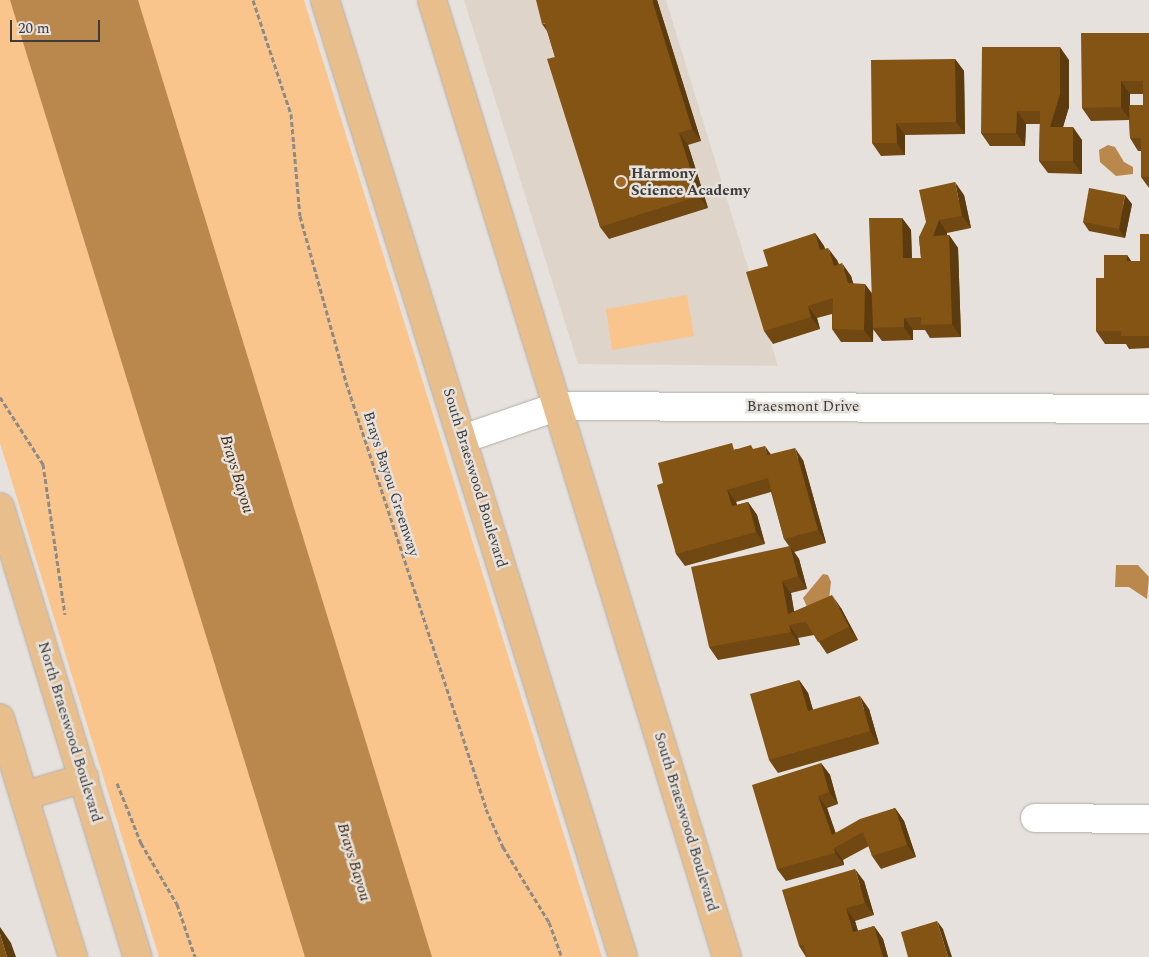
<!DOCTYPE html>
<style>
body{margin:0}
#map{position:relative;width:1149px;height:957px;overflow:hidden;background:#e6e1dc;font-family:Spectral,serif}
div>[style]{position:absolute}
.built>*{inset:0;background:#dfd4c9}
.green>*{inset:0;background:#f9c58d}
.water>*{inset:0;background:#ba874d}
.path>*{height:3px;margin-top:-1.5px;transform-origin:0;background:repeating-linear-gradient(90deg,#8e8b87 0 5px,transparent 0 7.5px)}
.roads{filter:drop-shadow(0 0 1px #b2ada8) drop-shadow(0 0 1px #b2ada8)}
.minor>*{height:28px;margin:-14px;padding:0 14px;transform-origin:14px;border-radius:14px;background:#fff}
.major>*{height:28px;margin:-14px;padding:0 14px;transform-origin:14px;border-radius:14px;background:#e7be8c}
.wall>*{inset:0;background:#714811}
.shaded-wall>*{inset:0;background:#5c3b0e}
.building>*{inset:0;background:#835414}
.dots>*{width:14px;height:14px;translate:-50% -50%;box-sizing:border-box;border:2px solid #e6e1dc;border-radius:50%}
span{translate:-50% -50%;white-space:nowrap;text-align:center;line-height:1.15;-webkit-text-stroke:5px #e6e1dc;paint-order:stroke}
.poi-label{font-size:15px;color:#3e3c3a;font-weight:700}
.left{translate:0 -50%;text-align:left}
.street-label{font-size:15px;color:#3e3c3a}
.water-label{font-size:16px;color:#3e280e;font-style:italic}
.scale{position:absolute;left:10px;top:20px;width:90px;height:22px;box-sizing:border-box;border:2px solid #3e3c3a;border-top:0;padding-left:6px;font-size:15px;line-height:18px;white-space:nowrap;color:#3e3c3a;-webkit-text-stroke:4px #e6e1dc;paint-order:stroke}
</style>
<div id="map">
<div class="built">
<div style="clip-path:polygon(464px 0,666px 0,778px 366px,578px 364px)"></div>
</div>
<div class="green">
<div style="clip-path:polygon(0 0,304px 0,602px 957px,159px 957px,0 443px)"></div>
<div style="clip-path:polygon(687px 295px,694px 336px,612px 350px,606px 309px)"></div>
</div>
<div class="water">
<div style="clip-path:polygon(10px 0,138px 0,432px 957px,305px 957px)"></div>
<div style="clip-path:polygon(1108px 145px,1115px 147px,1124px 162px,1133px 167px,1133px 174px,1116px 176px,1100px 162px,1099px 150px)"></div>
<div style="clip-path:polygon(1116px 565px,1138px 565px,1149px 577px,1147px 599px,1129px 587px,1115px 587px)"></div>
<div style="clip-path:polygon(823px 574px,828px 575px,831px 582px,829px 599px,808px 609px,803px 598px)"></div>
</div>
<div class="path">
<div style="left:253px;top:0;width:120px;rotate:71.6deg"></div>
<div style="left:291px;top:114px;width:102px;rotate:85deg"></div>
<div style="left:300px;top:216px;width:172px;rotate:74.5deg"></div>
<div style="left:346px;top:382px;width:449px;rotate:71.8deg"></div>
<div style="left:486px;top:809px;width:42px;rotate:65.9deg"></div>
<div style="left:503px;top:847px;width:88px;rotate:58.5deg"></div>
<div style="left:549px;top:922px;width:37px;rotate:70deg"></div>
<div style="left:0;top:397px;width:80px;rotate:57.3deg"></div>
<div style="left:43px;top:464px;width:152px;rotate:81.7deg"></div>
<div style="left:117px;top:783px;width:65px;rotate:68.2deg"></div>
<div style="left:141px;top:843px;width:71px;rotate:59.5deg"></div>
<div style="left:177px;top:904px;width:56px;rotate:71.2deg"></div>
</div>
<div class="roads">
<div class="minor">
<div style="left:463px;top:439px;width:102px;rotate:-19deg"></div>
<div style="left:559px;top:406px;width:590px;rotate:0.29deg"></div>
<div style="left:1035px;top:818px;width:114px;rotate:0.5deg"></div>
</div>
<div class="major">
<div style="left:325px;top:0;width:1002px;rotate:72.7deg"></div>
<div style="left:432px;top:0;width:1001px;rotate:72.87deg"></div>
<div style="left:0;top:507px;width:471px;rotate:73deg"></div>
<div style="left:0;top:718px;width:250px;rotate:73deg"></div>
<div style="left:24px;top:796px;width:63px;rotate:-16.7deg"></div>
</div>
</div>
<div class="wall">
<div style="clip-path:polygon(657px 0,701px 141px,688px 145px,708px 208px,609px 239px,600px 227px,555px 57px,547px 31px,542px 24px)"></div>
<div style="clip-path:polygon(evenodd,1149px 33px,1149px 188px,1141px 177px,1141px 151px,1138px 151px,1130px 138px,1129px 120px,1091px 121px,1082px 108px,1149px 33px,1130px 94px,1143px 94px,1143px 105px,1130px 105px,1130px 94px)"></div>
<div style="clip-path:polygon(955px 59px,964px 71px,965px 134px,905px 135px,905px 155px,881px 156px,872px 143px)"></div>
<div style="clip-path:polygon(1069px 60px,1069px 107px,1063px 127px,1082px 140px,1082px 174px,1048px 173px,1039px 161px,1040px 124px,1026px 124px,1025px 146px,990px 146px,981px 133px)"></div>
<div style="clip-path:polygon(964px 195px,971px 228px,947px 233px,947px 235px,949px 235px,958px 248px,961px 337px,930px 338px,925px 330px,913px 330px,913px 340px,882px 341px,873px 329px,873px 342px,841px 342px,832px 329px,832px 314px,817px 318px,820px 329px,773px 344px,764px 331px,768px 266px,815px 233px,824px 246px,825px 249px,837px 260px,839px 264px,851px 276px,853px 283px,872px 294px,902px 218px,911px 230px,912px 258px,921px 258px,919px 237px)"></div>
<div style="clip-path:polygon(1132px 204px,1125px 238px,1089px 231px,1083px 222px)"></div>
<div style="clip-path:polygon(1149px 234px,1149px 348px,1129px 349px,1126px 344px,1105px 344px,1096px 331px,1104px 278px,1127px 255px,1131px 261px,1140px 261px)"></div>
<div style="clip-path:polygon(736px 449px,754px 449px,771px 454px,803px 460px,826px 543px,794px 552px,799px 559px,807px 589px,791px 593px,794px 611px,841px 608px,858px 640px,827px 654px,814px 635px,798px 638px,800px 645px,718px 660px,709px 647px,789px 546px,784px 539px,771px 492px,736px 502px,737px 505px,748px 502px,757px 515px,765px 544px,685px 566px,676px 554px,663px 483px)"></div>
<div style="clip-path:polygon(799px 680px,808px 693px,813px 710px,869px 709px,879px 744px,778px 773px,769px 760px)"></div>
<div style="clip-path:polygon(821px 763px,830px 775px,838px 804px,827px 808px,835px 833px,895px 808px,904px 821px,916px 857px,881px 869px,872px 856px,869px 846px,843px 860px,844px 865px,786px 881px,777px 869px)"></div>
<div style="clip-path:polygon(864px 881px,874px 915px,855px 921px,858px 931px,874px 926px,883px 939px,888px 957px,806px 957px,799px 946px)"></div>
</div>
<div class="shaded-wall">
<div style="clip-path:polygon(652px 0,657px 0,701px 141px,692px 129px)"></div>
<div style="clip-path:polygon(1060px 47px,1069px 60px,1069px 107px,1059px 140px,1050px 127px)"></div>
<div style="clip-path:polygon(955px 59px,964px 71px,965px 134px,956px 122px)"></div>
<div style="clip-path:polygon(1121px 81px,1130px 94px,1130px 120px,1121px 107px)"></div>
<div style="clip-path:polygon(1017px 111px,1026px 124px,1025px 146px,1016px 133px)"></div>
<div style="clip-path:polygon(896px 123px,905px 135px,905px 155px,897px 143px)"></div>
<div style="clip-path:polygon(1073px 127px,1082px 140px,1082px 174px,1073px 161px)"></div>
<div style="clip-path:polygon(679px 133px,688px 145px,708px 208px,699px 196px)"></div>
<div style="clip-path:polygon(955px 182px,964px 195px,971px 228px,962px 216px)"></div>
<div style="clip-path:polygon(1125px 195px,1132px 204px,1125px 238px,1119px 229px)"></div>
<div style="clip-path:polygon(902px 218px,911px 230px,912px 271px,903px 258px)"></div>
<div style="clip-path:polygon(939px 220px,947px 233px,942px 248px,933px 236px)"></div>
<div style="clip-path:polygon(815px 233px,824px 246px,829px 263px,820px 250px)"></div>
<div style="clip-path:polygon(949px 235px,958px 248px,961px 337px,952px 324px)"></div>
<div style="clip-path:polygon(828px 248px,837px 260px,843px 278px,834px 266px)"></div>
<div style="clip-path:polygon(1127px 255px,1136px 268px,1127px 261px)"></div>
<div style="clip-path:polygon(842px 263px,851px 276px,857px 296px,848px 283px)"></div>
<div style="clip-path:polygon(865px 284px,874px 296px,873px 342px,864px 330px)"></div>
<div style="clip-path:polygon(808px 306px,817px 318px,820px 329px,811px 317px)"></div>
<div style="clip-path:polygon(904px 318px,913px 330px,913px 340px,904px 327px)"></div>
<div style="clip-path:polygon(765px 446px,774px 459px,767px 455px)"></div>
<div style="clip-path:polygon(795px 448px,803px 460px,826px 543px,818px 530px)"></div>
<div style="clip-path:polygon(727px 490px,736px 502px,741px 519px,732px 506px)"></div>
<div style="clip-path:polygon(748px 502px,757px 515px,765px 544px,756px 532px)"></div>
<div style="clip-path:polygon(790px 546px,799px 559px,807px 589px,798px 576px)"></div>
<div style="clip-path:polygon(782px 581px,791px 593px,796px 624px,788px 614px)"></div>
<div style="clip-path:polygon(832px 595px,841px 608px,858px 640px,849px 627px)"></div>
<div style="clip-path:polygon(789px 625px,798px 638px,800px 645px,791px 632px)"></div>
<div style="clip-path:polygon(799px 680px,808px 693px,817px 724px,808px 711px)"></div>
<div style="clip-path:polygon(860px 696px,869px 709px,879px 744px,870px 731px)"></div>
<div style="clip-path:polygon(821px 763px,830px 775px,838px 804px,829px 792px)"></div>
<div style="clip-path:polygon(818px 796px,827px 808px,840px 845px,832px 835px)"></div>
<div style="clip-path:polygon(895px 808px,904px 821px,916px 857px,907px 845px)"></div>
<div style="clip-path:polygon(834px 848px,843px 860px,844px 865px,835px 853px)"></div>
<div style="clip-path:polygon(855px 869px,864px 881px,874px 915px,865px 903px)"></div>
<div style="clip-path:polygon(846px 908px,855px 921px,862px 945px,853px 932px)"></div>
<div style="clip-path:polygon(937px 921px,943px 929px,952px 957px,948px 957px)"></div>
<div style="clip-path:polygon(874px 926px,883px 939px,888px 957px,883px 957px)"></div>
<div style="clip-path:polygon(0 927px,11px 943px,16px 957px,7px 957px,0 934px)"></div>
</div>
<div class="building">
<div style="clip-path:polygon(536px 0,652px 0,692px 129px,679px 133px,699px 196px,600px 227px,547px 59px,555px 57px,545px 23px,542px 24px)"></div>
<div style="clip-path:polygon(1081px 33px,1149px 33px,1149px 177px,1141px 177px,1141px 138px,1130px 138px,1129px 105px,1143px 105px,1143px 81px,1121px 81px,1121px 107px,1082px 108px)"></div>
<div style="clip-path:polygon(982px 47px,1060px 47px,1060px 94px,1050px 127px,1073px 127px,1073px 161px,1039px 161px,1040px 111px,1017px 111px,1016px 133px,981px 133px)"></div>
<div style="clip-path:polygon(955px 59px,956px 122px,896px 123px,897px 143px,872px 143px,871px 60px)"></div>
<div style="clip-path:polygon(955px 182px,962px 216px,939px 220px,933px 236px,949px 235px,952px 324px,921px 325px,921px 317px,904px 318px,904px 327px,873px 328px,869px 218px,902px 218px,903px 258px,921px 258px,919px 237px,926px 222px,919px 190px)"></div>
<div style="clip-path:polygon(1089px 188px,1125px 195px,1119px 229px,1083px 222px)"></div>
<div style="clip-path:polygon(815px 233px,820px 250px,828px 248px,834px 266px,842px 263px,848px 283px,865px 284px,864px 330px,832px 329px,833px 298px,808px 306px,811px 317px,764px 331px,746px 272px,768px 266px,763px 250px)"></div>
<div style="clip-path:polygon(1140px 234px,1149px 234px,1149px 336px,1121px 336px,1121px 331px,1096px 331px,1096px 278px,1104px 278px,1104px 255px,1127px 255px,1127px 261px,1140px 261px)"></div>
<div style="clip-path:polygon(732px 443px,734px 450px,751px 445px,753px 449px,765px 446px,767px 455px,795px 448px,818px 530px,784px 539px,768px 478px,727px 490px,732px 506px,748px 502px,756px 532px,676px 554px,657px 485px,663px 483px,658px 463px)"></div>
<div style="clip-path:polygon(790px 546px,798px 576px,782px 581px,788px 614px,832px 595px,849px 627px,818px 642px,806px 622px,789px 625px,791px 632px,709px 647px,691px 567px)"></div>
<div style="clip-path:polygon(799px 680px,808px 711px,860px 696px,870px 731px,769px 760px,750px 694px)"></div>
<div style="clip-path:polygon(821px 763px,829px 792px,818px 796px,832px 835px,860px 819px,895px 808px,907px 845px,872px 856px,863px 832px,834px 848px,835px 853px,777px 869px,752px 785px)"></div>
<div style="clip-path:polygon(855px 869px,865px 903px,846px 908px,853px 932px,874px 926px,883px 957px,807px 957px,803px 944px,799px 946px,782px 890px)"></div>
<div style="clip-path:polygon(937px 921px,948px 957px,908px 957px,901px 932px)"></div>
<div style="clip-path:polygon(0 934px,7px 957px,0 957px)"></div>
</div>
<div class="dots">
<div style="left:621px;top:182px;background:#a06a24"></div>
</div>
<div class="poi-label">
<span class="left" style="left:631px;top:182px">Harmony<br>Science Academy</span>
</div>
<div class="street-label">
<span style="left:803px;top:407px">Braesmont Drive</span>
<span style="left:475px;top:478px;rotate:73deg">South Braeswood Boulevard</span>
<span style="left:391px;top:484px;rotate:72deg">Brays Bayou Greenway</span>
<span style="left:70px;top:732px;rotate:73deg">North Braeswood Boulevard</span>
<span style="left:686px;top:822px;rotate:73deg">South Braeswood Boulevard</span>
</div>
<div class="water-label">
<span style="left:237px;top:474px;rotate:73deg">Brays Bayou</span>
<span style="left:354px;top:862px;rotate:73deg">Brays Bayou</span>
</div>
<div class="scale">20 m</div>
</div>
